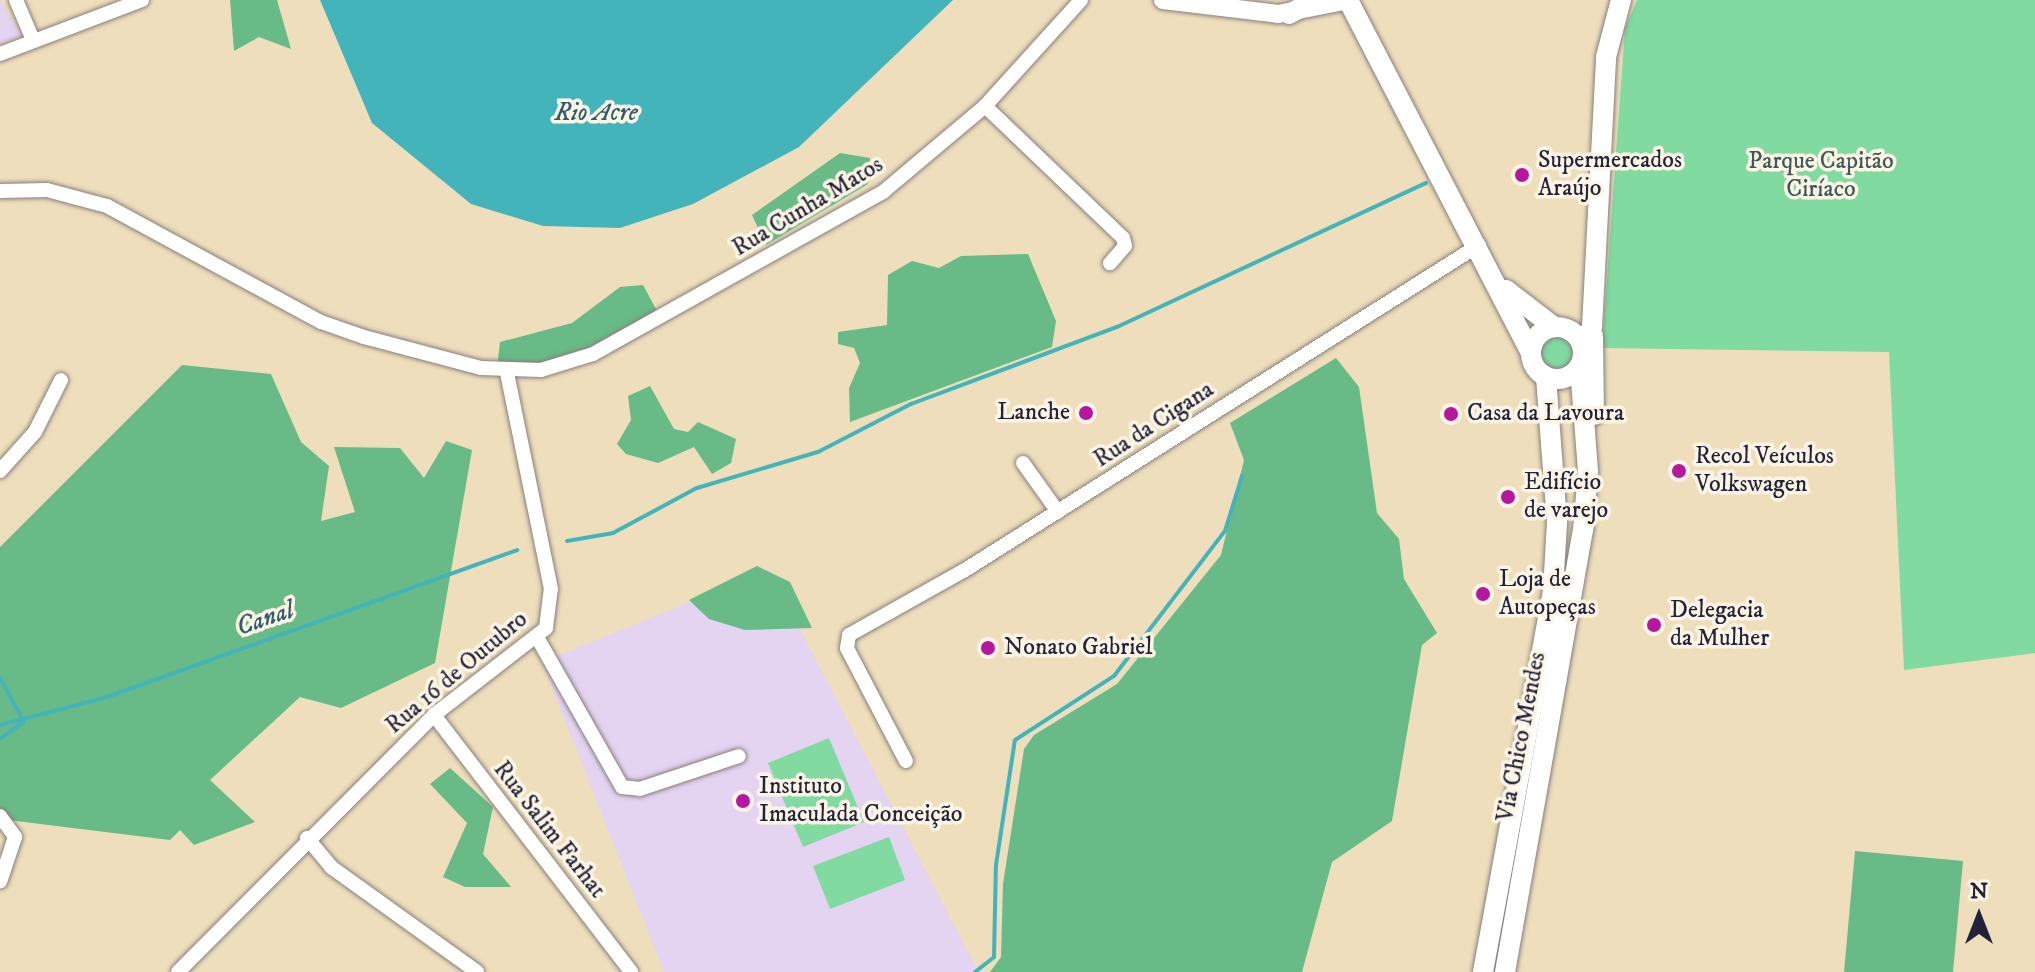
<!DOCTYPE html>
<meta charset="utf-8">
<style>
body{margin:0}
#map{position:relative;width:2035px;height:972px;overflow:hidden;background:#eedebc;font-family:"IM FELL DW Pica",serif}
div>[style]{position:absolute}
.built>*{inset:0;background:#e4d3f1}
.green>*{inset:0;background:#81daa0}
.round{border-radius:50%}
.forest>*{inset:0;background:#68ba86}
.water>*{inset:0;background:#44b4bb}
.stream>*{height:4px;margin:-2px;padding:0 2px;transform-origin:2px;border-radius:2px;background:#44b4bb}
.roads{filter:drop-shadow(0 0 2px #88807c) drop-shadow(0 0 2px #88807c)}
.minor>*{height:14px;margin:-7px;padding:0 7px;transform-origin:7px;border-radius:7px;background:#fff}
.tertiary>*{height:18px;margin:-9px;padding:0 9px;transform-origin:9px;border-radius:9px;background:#fff}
.secondary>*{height:20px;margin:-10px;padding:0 10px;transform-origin:10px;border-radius:10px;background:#fff}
.secondary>.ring{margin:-10px;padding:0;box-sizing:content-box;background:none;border:20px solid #fff;border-radius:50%}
.dots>*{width:22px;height:22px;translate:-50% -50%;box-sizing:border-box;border:4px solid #fcf5e5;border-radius:50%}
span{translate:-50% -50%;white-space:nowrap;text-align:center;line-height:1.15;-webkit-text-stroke:7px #fcf5e5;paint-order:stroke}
.poi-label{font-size:24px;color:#22223b}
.left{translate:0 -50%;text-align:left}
.right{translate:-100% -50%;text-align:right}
.park-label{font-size:24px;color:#3e5959}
.street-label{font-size:24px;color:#22223b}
.water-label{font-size:26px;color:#305c6e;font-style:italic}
.north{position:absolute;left:1939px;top:876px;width:80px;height:80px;-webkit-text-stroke:6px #fcf5e5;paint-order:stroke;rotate:0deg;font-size:22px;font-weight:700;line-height:32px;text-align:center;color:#22223b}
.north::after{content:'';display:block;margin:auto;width:28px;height:36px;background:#22223b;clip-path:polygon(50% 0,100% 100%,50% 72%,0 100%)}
</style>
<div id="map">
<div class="built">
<div style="clip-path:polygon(0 0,22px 36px,0 44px)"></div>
<div style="clip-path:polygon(769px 570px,977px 969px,971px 972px,664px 972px,542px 662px)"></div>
</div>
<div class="green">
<div style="clip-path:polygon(1637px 0,2035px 0,2035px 653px,1904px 670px,1889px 352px,1602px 348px,1625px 28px)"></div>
<div class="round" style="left:1537px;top:332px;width:40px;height:40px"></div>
<div style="clip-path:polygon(829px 738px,864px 822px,803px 847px,768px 763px)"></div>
<div style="clip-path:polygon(889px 837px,905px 880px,830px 909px,813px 866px)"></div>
</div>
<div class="forest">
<div style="clip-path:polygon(230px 0,277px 0,291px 49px,259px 37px,234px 51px)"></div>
<div style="clip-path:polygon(840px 153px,870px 158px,868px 184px,766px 245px,752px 215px)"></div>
<div style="clip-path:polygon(1028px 254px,1056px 321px,1052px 347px,850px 422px,849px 388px,860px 363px,854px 348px,838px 344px,838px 332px,887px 325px,888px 275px,912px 261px,939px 268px,961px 256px)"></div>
<div style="clip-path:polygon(643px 285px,657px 311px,571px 359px,497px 367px,500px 342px,572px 323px,620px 287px)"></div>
<div style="clip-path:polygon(1336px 358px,1359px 387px,1377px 513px,1399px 539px,1404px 579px,1437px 633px,1422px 645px,1392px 821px,1332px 862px,1302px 972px,990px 972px,1001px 957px,1003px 884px,1024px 749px,1034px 735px,1117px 684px,1221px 555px,1244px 460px,1230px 423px)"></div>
<div style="clip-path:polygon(182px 365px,271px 374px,301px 442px,329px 466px,321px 521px,355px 512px,334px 447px,400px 448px,424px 478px,446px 441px,472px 450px,435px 663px,341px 708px,300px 697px,210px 780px,255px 822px,194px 845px,180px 830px,170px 840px,0 819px,0 547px)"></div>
<div style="clip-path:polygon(650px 386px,674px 429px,688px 432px,698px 422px,736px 439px,731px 463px,712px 474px,694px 447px,658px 463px,626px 454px,617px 444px,631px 420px,628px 396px)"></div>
<div style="clip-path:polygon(757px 566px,790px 582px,812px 628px,745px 630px,709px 619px,689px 600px)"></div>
<div style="clip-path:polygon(450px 768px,493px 807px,483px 854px,511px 887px,465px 887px,443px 877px,467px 823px,430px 784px)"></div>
<div style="clip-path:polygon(1855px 851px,1963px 861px,1953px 972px,1844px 972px)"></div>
</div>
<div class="water">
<div style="clip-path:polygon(320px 0,953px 0,799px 147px,693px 204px,620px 228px,543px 226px,471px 204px,372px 123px)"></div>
</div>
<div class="stream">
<div style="left:567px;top:541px;width:47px;rotate:-9.9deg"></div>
<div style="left:613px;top:533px;width:95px;rotate:-28.2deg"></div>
<div style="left:697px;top:488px;width:126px;rotate:-16.6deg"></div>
<div style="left:818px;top:452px;width:105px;rotate:-27.3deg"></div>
<div style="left:911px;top:404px;width:220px;rotate:-20.5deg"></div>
<div style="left:1117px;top:327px;width:341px;rotate:-25deg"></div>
<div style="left:0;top:678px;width:50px;rotate:61.4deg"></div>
<div style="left:24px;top:722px;width:29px;rotate:145deg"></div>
<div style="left:0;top:725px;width:107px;rotate:-14.6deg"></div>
<div style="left:104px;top:698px;width:439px;rotate:-19.7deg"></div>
<div style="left:975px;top:972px;width:24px;rotate:-38deg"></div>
<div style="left:994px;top:957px;width:92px;rotate:-88.8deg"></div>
<div style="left:996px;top:865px;width:126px;rotate:-81.4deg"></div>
<div style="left:1015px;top:740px;width:118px;rotate:-32.9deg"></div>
<div style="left:1114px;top:676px;width:183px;rotate:-52.6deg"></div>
<div style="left:1225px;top:531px;width:58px;rotate:-72.8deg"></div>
</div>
<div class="roads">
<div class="minor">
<div style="left:16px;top:0;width:43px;rotate:67deg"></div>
<div style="left:0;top:54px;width:152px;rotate:-20.8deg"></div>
<div style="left:985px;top:106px;width:191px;rotate:43.7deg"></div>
<div style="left:1123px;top:238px;width:8px;rotate:76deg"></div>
<div style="left:1125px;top:246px;width:23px;rotate:131deg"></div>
<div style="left:0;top:191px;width:47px;rotate:-1.2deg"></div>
<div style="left:47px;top:190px;width:62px;rotate:14.9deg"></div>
<div style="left:107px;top:206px;width:243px;rotate:28.5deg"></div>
<div style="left:321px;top:322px;width:46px;rotate:19.2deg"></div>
<div style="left:364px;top:337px;width:121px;rotate:14.8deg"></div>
<div style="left:481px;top:368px;width:60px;rotate:1.9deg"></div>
<div style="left:541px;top:370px;width:54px;rotate:-17.1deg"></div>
<div style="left:593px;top:354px;width:332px;rotate:-29.2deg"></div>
<div style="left:883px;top:192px;width:133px;rotate:-40.1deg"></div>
<div style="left:985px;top:106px;width:143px;rotate:-47.8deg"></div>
<div style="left:1023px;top:463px;width:60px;rotate:54.5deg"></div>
<div style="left:0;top:471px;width:52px;rotate:-48.1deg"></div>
<div style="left:35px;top:432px;width:58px;rotate:-63.4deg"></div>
<div style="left:538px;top:639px;width:170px;rotate:60.4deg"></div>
<div style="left:622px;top:787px;width:18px;rotate:6deg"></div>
<div style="left:640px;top:789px;width:104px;rotate:-18.4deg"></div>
<div style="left:434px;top:715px;width:324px;rotate:52.5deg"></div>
<div style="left:906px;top:761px;width:127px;rotate:-117.6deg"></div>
<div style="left:847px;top:648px;width:13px;rotate:-81deg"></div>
<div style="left:849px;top:635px;width:133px;rotate:-29.3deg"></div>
<div style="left:965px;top:570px;width:608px;rotate:-32.3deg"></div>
<div style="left:0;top:816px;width:26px;rotate:54deg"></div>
<div style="left:15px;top:837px;width:47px;rotate:108.4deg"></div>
<div style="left:307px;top:838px;width:38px;rotate:50deg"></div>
<div style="left:331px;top:867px;width:180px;rotate:35.7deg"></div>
<div style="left:178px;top:972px;width:363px;rotate:-45.1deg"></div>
<div style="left:434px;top:715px;width:142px;rotate:-37.8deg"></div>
<div style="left:546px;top:628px;width:39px;rotate:-83deg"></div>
<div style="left:551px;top:589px;width:221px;rotate:-101.5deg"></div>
</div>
<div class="tertiary">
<div style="left:1163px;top:0;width:116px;rotate:6.9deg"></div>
<div style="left:1278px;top:14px;width:71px;rotate:-11.3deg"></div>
</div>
<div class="secondary">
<div style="left:1348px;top:0;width:395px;rotate:62.6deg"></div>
<div style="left:1289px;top:14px;width:30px;rotate:-28deg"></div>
<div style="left:1506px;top:290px;width:61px;rotate:37.6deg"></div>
<div class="ring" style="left:1531px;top:327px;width:32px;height:32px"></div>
<div style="left:1593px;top:336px;width:79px;rotate:89.3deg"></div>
<div style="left:1583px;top:346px;width:21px;rotate:-65deg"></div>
<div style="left:1592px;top:327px;width:270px;rotate:-87deg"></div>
<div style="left:1606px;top:57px;width:59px;rotate:-75.3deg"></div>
<div style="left:1483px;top:972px;width:388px;rotate:-79.6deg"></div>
<div style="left:1553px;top:590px;width:67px;rotate:-86.6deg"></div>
<div style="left:1557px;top:523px;width:146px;rotate:-94.3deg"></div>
<div style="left:1505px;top:972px;width:448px;rotate:-80deg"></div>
<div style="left:1583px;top:531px;width:60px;rotate:-85.2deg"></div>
<div style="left:1588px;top:471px;width:104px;rotate:-94.4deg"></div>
</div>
</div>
<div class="dots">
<div style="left:1522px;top:175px;background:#b5179e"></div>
<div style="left:1086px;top:413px;background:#b5179e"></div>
<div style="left:1451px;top:414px;background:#b5179e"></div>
<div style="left:1679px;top:471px;background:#b5179e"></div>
<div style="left:1508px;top:497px;background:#b5179e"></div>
<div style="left:1483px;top:594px;background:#b5179e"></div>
<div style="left:1654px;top:625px;background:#b5179e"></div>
<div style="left:988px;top:648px;background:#b5179e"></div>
<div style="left:743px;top:801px;background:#b5179e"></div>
</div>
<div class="poi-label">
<span class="left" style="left:1538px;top:175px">Supermercados<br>Araújo</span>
<span class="right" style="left:1070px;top:413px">Lanche</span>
<span class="left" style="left:1467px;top:414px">Casa da Lavoura</span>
<span class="left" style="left:1695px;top:471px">Recol Veículos<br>Volkswagen</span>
<span class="left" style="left:1524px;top:497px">Edifício<br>de varejo</span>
<span class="left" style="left:1499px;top:594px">Loja de<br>Autopeças</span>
<span class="left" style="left:1670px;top:625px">Delegacia<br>da Mulher</span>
<span class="left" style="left:1004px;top:648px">Nonato Gabriel</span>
<span class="left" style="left:759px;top:801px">Instituto<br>Imaculada Conceição</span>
</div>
<div class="park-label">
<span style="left:1821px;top:176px">Parque Capitão<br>Ciríaco</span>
</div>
<div class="street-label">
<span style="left:808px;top:207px;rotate:-31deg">Rua Cunha Matos</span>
<span style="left:1154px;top:425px;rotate:-33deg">Rua da Cigana</span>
<span style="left:457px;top:673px;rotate:-40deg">Rua 16 de Outubro</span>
<span style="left:1522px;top:737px;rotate:-79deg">Via Chico Mendes</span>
<span style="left:549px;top:830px;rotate:52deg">Rua Salim Farhat</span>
</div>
<div class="water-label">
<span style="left:596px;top:113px">Rio Acre</span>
<span style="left:265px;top:619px;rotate:-19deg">Canal</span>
</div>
<div class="north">N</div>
</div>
